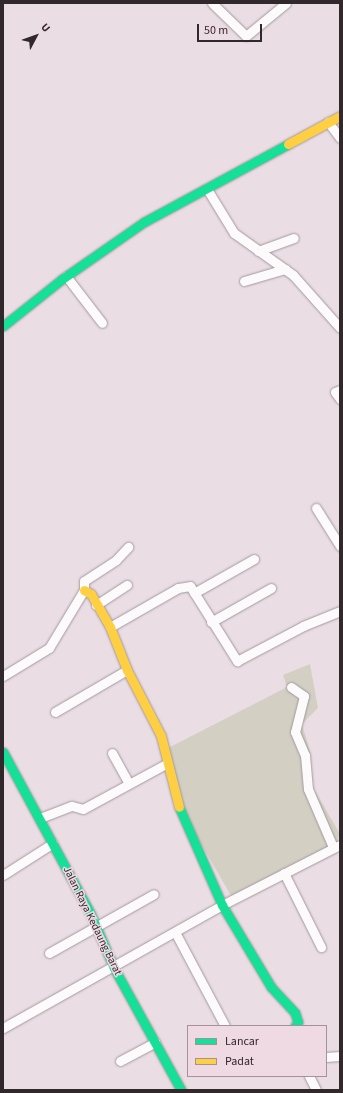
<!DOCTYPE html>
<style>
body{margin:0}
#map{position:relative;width:343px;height:1093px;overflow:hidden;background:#eadee4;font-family:"Source Sans 3",sans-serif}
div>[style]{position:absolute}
.green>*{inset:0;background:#d3d0c3}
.roads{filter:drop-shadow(0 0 1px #a2999e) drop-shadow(0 0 1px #a2999e)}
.street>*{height:9px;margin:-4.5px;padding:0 4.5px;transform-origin:4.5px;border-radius:4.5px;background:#fcfafb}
.fast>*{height:9px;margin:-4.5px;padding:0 4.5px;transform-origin:4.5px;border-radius:4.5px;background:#16e098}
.slow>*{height:9px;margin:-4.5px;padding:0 4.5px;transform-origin:4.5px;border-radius:4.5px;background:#ffcf43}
span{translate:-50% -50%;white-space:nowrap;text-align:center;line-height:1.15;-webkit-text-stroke:3px #efd9e3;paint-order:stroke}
.street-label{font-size:11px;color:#30282b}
.frame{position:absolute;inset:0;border:4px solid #30282b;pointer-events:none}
.legend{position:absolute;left:187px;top:1025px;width:140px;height:52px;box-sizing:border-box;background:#efd9e3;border:1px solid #a39299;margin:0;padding:5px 7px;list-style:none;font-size:12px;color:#30282b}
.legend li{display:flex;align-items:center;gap:8px;height:20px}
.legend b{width:20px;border:1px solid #a39299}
.north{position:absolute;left:16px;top:16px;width:40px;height:40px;-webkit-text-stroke:3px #efd9e3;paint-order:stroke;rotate:49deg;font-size:11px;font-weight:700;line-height:16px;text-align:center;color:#30282b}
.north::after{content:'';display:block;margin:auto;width:14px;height:18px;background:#30282b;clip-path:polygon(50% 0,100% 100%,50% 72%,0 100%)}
.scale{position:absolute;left:197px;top:24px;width:65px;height:18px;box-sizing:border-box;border:2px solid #30282b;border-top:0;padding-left:5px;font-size:12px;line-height:14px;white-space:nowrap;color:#30282b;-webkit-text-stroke:3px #efd9e3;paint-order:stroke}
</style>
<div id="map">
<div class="green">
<div style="clip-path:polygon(310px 664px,318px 708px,302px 724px,310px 751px,311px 784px,340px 834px,329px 857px,298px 871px,289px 866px,233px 899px,179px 806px,168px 748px,287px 687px,283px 675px)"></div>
</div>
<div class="roads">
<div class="street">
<div style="left:212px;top:3px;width:47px;rotate:44.1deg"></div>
<div style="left:246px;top:36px;width:52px;rotate:-39.5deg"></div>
<div style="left:328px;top:122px;width:20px;rotate:53deg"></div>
<div style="left:207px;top:189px;width:52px;rotate:58.5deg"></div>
<div style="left:234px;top:233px;width:72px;rotate:35.4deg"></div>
<div style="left:293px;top:275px;width:71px;rotate:48.4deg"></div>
<div style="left:258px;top:251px;width:38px;rotate:-20deg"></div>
<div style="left:66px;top:276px;width:59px;rotate:52.5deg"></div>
<div style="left:244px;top:281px;width:43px;rotate:-16.3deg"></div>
<div style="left:340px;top:390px;width:5px;rotate:158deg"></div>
<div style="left:335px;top:392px;width:9px;rotate:54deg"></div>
<div style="left:316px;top:508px;width:45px;rotate:57.7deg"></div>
<div style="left:194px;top:593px;width:69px;rotate:-29.5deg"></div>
<div style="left:96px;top:605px;width:37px;rotate:-33deg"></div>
<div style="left:211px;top:622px;width:69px;rotate:-29.5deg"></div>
<div style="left:110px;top:627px;width:78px;rotate:-29.8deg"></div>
<div style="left:178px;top:588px;width:12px;rotate:-9deg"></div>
<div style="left:190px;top:586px;width:89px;rotate:57.9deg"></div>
<div style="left:237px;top:661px;width:75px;rotate:-27.9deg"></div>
<div style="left:303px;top:626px;width:40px;rotate:-22deg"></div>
<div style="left:3px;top:676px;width:54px;rotate:-31.3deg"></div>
<div style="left:49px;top:648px;width:68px;rotate:-58.9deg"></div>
<div style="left:84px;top:590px;width:9px;rotate:-90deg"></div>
<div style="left:84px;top:581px;width:38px;rotate:-33deg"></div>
<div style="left:116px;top:560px;width:18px;rotate:-47deg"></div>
<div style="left:291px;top:687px;width:16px;rotate:35deg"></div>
<div style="left:304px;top:696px;width:37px;rotate:104deg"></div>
<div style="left:295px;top:732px;width:25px;rotate:67deg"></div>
<div style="left:305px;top:755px;width:34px;rotate:85deg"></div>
<div style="left:308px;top:789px;width:63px;rotate:66.7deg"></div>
<div style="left:55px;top:712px;width:83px;rotate:-30.3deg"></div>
<div style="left:112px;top:753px;width:35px;rotate:61deg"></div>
<div style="left:40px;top:818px;width:34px;rotate:-21deg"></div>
<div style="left:72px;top:806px;width:11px;rotate:15deg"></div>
<div style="left:83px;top:809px;width:94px;rotate:-28.5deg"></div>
<div style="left:284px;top:873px;width:83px;rotate:63.4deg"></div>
<div style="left:3px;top:875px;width:59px;rotate:-32.6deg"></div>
<div style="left:175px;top:932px;width:106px;rotate:62deg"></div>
<div style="left:49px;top:953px;width:120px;rotate:-29.3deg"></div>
<div style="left:3px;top:1028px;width:251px;rotate:-29.3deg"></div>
<div style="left:222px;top:905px;width:132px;rotate:-27deg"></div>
<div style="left:326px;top:1057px;width:14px;rotate:-4deg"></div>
<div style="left:120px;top:1061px;width:40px;rotate:-28deg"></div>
<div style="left:309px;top:1076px;width:16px;rotate:63deg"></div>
</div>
<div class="fast">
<div style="left:3px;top:326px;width:75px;rotate:-38.5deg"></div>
<div style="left:62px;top:279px;width:100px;rotate:-34.8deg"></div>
<div style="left:144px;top:222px;width:164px;rotate:-28.4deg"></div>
<div style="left:3px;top:752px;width:185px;rotate:61.6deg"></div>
<div style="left:91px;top:915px;width:58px;rotate:66.5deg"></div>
<div style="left:114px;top:968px;width:139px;rotate:61.2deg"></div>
<div style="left:179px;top:807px;width:107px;rotate:66.3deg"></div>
<div style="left:222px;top:905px;width:96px;rotate:59.1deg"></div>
<div style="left:271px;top:987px;width:35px;rotate:47deg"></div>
<div style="left:295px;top:1013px;width:9px;rotate:72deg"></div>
<div style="left:298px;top:1022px;width:5px;rotate:127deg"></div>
</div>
<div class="slow">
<div style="left:288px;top:144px;width:59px;rotate:-28.3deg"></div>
<div style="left:84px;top:590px;width:8px;rotate:30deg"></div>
<div style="left:91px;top:594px;width:38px;rotate:60deg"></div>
<div style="left:110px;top:627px;width:46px;rotate:68.4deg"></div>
<div style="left:127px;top:670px;width:74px;rotate:62.7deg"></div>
<div style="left:161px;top:736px;width:73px;rotate:75.8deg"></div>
</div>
</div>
<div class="street-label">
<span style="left:92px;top:921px;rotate:64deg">Jalan Raya Kedaung Barat</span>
</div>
<div class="frame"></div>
<ul class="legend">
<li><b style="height:5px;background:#16e098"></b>Lancar</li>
<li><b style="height:5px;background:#ffcf43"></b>Padat</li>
</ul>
<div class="north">U</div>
<div class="scale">50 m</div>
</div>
